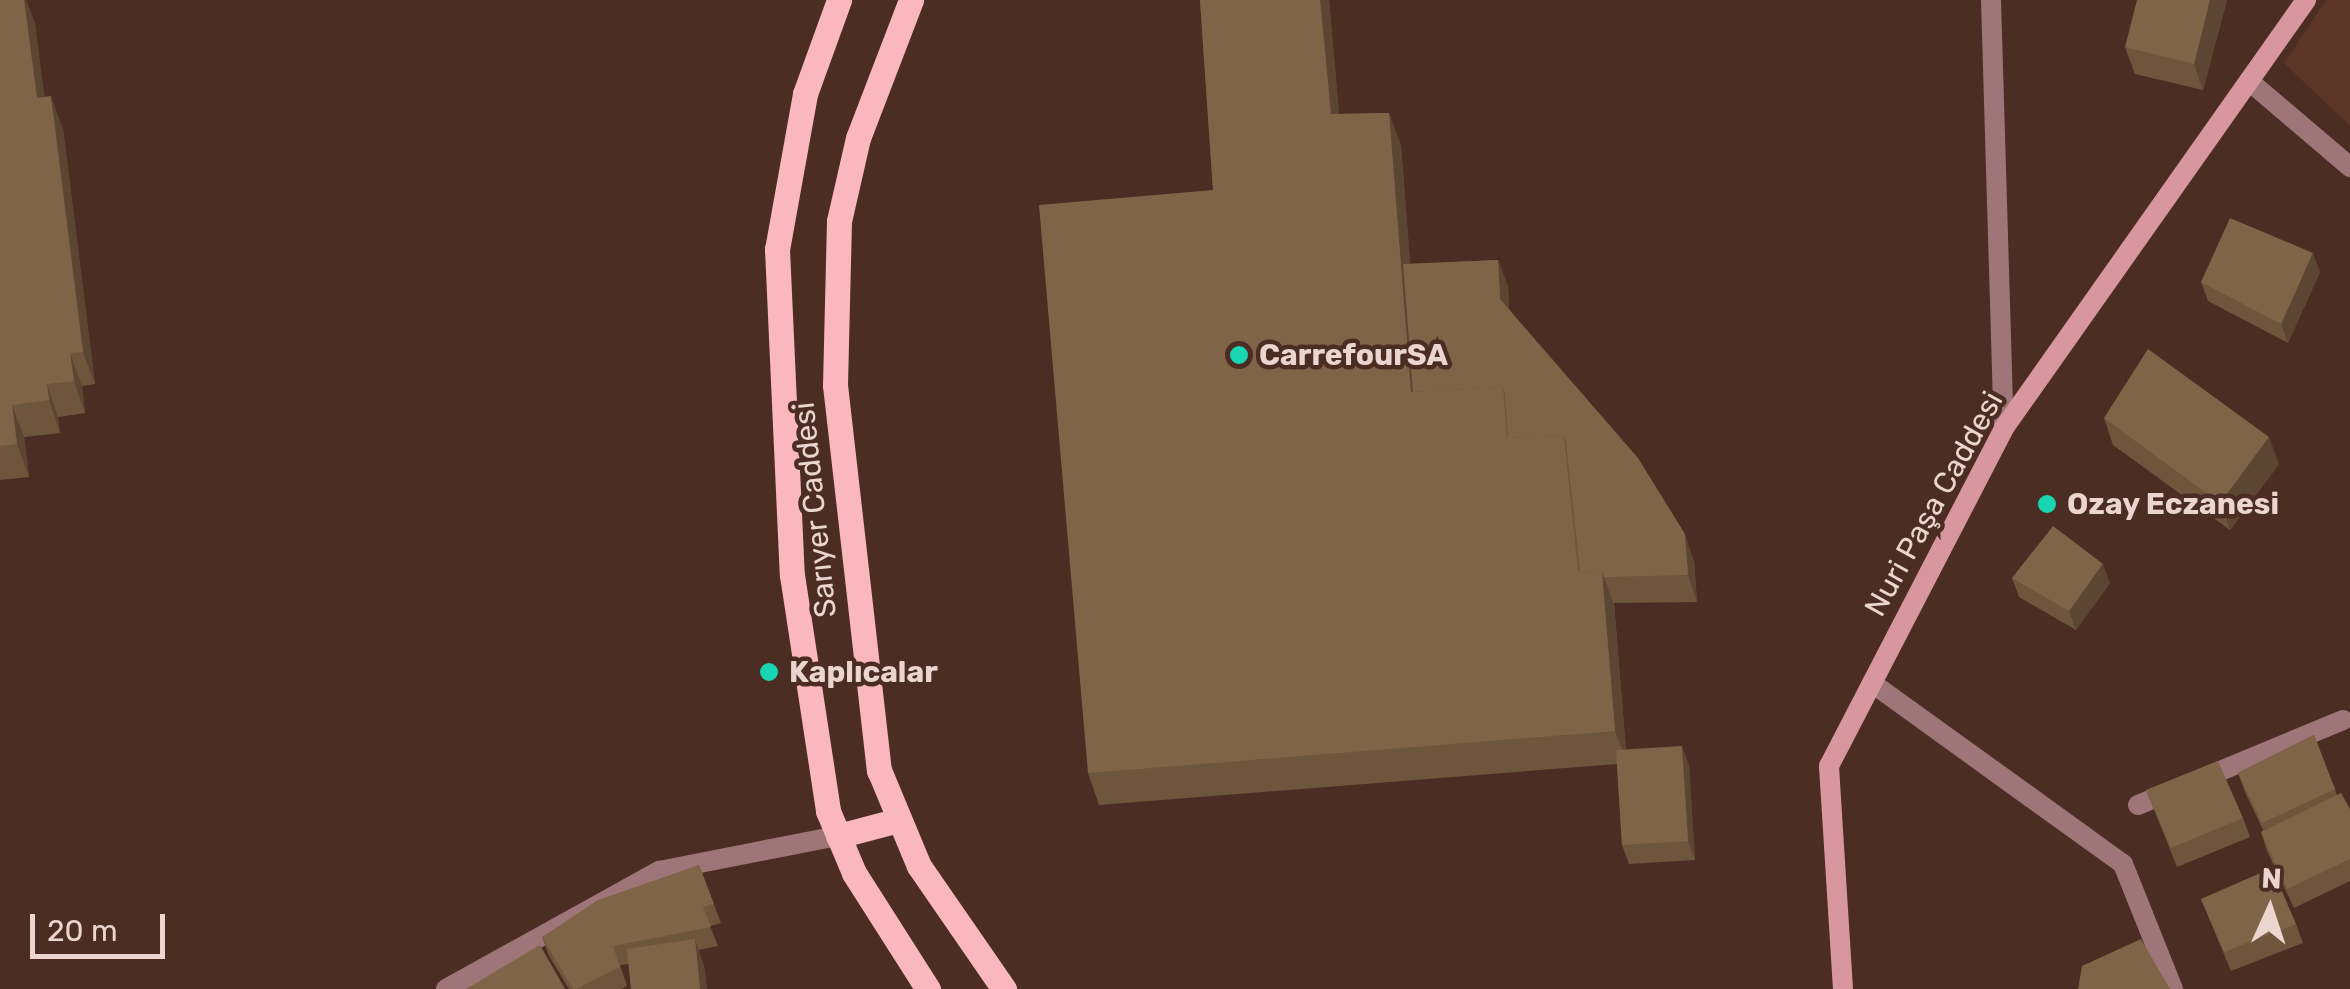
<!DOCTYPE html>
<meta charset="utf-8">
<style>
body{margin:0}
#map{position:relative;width:2350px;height:989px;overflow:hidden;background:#4c2d23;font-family:Rubik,sans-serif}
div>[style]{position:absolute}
.built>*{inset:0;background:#5b3528}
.street>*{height:20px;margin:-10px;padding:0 10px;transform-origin:10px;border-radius:10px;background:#9e7579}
.secondary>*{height:20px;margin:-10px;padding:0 10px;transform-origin:10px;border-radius:10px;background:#d8979e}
.primary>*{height:25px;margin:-12.5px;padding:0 12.5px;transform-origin:12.5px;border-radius:12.5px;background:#fab7be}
.wall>*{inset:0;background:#6e563d}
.shaded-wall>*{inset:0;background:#5a4632}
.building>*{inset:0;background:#806447}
.dots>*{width:28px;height:28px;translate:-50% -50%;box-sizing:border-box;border:5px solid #4c2d23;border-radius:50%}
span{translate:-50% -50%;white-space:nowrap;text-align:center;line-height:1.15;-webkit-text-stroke:9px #4c2d23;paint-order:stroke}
.poi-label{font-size:30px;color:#ead5cf;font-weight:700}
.left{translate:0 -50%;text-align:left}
.street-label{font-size:30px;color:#ead5cf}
.north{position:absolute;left:2220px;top:859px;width:100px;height:100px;-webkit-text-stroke:8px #4c2d23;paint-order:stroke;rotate:3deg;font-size:28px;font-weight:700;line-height:40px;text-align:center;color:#ead5cf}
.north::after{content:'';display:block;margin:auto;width:35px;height:45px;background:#ead5cf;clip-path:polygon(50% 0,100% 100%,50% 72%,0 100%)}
.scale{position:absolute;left:30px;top:914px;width:135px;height:45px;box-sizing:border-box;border:5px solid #ead5cf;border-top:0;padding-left:12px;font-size:30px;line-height:35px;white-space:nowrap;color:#ead5cf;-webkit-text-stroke:8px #4c2d23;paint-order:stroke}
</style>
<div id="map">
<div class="built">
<div style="clip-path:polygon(2326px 0,2350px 0,2350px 126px,2284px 63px)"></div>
</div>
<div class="street">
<div style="left:1991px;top:0;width:428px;rotate:88.3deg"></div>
<div style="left:2249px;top:81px;width:133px;rotate:40.4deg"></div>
<div style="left:1872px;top:683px;width:309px;rotate:35.8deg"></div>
<div style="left:2123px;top:864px;width:135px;rotate:68.2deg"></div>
<div style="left:2138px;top:805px;width:222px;rotate:-22.5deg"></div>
<div style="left:446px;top:989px;width:244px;rotate:-29deg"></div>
<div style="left:659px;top:871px;width:182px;rotate:-11.1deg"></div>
</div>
<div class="secondary">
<div style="left:1843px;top:989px;width:223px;rotate:-93.6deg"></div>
<div style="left:1829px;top:766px;width:381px;rotate:-62.6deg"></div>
<div style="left:2004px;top:428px;width:524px;rotate:-54.79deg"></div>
</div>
<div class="primary">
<div style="left:839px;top:0;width:100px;rotate:109.9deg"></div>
<div style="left:805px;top:94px;width:158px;rotate:100.2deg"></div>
<div style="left:777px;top:249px;width:326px;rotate:87.4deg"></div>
<div style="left:792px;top:575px;width:239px;rotate:81.3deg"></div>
<div style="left:828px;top:811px;width:67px;rotate:67.2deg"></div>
<div style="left:854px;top:873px;width:138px;rotate:57.5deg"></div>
<div style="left:911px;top:0;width:148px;rotate:111deg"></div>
<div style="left:858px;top:138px;width:85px;rotate:102.9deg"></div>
<div style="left:839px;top:221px;width:164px;rotate:91.4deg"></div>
<div style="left:835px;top:385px;width:388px;rotate:83.5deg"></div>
<div style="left:879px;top:770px;width:104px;rotate:67.4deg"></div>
<div style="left:919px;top:866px;width:150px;rotate:55.4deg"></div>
<div style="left:838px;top:836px;width:59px;rotate:-14.7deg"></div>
</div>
<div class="wall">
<div style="clip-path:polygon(0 0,26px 0,35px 24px,44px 97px,63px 129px,95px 384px,82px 386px,85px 413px,58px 417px,60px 433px,24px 437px,29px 477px,0 480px)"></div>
<div style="clip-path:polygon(1200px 0,1329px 0,1339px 114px,1389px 113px,1401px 146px,1410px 264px,1498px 260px,1508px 287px,1509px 309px,1694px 561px,1697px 602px,1614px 603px,1626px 750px,1689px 765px,1695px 860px,1629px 864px,1622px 845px,1617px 764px,1099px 805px,1088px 773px,1213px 190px)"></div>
<div style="clip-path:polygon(2227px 0,2203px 90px,2135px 74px,2125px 47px)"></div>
<div style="clip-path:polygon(2320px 272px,2288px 343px,2208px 301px,2201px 282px)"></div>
<div style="clip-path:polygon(2104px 418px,2279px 464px,2230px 530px,2113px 445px)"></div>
<div style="clip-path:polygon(2012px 578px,2110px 583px,2076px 630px,2019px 597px)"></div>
<div style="clip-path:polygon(2314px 735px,2337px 795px,2350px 809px,2350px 881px,2294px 908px,2267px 851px,2261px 832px,2263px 830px,2245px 792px,2238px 773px)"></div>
<div style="clip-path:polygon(2146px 790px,2243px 818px,2250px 837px,2177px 867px)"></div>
<div style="clip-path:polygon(699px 865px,721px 923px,710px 926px,718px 946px,698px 950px,704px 966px,707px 989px,631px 989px,629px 964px,620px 965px,627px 986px,621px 989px,569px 989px,549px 956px,542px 937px)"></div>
<div style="clip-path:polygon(2201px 899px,2296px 924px,2303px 943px,2231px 971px)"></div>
</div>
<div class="shaded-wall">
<div style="clip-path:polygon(24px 0,26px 0,35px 24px,49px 130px,37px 98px)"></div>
<div style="clip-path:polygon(1320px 0,1329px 0,1342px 147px,1331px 114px)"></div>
<div style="clip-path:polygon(2210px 0,2227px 0,2203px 90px,2194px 64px)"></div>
<div style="clip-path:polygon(51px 96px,63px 129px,95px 384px,83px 352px)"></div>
<div style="clip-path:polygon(1389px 113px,1401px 146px,1421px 397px,1411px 392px)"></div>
<div style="clip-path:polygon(2313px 253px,2320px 272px,2288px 343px,2281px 324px)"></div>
<div style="clip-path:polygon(1498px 260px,1508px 287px,1510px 325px,1500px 299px)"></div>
<div style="clip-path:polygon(70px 353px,82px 386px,85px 413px,74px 381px)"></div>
<div style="clip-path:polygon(47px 384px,58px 417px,60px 433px,49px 400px)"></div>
<div style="clip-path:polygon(12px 405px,24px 437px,29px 477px,17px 444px)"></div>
<div style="clip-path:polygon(2269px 437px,2279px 464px,2230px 530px,2220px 503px)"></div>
<div style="clip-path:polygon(1685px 534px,1694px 561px,1697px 602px,1688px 575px)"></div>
<div style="clip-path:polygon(2103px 564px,2110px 583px,2076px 630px,2069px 611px)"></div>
<div style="clip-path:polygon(1602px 572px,1614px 605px,1627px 763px,1615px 731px)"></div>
<div style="clip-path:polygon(1682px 746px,1689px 765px,1695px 860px,1688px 841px)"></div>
<div style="clip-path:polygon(695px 939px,704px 966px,707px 989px,700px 989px)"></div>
</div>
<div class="building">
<div style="clip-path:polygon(0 0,24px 0,37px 98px,51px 96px,83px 352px,70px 353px,74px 381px,47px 384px,49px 400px,12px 405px,17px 444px,0 446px)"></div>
<div style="clip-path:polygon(1200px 0,1320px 0,1331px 114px,1389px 113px,1411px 392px,1503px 387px,1507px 438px,1564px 436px,1578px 571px,1602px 572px,1615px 731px,1088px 773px,1039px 205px,1213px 190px)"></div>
<div style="clip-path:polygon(2137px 0,2210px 0,2194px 64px,2125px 47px)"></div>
<div style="clip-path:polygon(2230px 218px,2313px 253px,2281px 324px,2201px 282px)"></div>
<div style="clip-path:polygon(1498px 260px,1500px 299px,1638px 458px,1685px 534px,1688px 575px,1604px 577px,1602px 572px,1580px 571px,1566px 442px,1564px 436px,1508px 438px,1505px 393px,1503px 387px,1413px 392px,1403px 264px)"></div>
<div style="clip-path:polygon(2148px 349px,2269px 437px,2220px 503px,2104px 418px)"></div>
<div style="clip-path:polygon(2053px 526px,2103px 564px,2069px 611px,2012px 578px)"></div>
<div style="clip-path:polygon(2314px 735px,2335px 789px,2262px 823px,2238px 773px)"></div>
<div style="clip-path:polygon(1682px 746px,1688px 841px,1622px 845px,1616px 750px)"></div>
<div style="clip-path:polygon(2218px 761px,2243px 818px,2171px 848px,2146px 790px)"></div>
<div style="clip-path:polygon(2341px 793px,2350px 809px,2350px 859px,2287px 889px,2261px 832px)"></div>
<div style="clip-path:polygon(699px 865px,714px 904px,703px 907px,711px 927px,613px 946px,620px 967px,576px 989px,573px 989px,542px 937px,598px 900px)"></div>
<div style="clip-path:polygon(2272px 868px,2296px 924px,2224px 952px,2201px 899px)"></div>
<div style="clip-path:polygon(695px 939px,700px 989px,631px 989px,627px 949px)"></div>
<div style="clip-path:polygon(2141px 939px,2170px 989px,2078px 989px,2082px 966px)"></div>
<div style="clip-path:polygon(540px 945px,565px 989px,466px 989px)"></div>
</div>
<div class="dots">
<div style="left:1239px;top:355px;background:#1ad5b2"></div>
<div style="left:2047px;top:504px;background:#1ad5b2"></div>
<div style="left:769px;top:672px;background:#1ad5b2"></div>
</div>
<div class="poi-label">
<span class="left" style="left:1259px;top:355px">CarrefourSA</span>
<span class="left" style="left:2067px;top:504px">Ozay Eczanesi</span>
<span class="left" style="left:789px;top:672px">Kaplıcalar</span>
</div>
<div class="street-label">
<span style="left:1934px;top:504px;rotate:-61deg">Nuri Paşa Caddesi</span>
<span style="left:815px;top:510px;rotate:-96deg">Sarıyer Caddesi</span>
</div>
<div class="north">N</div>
<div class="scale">20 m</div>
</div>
